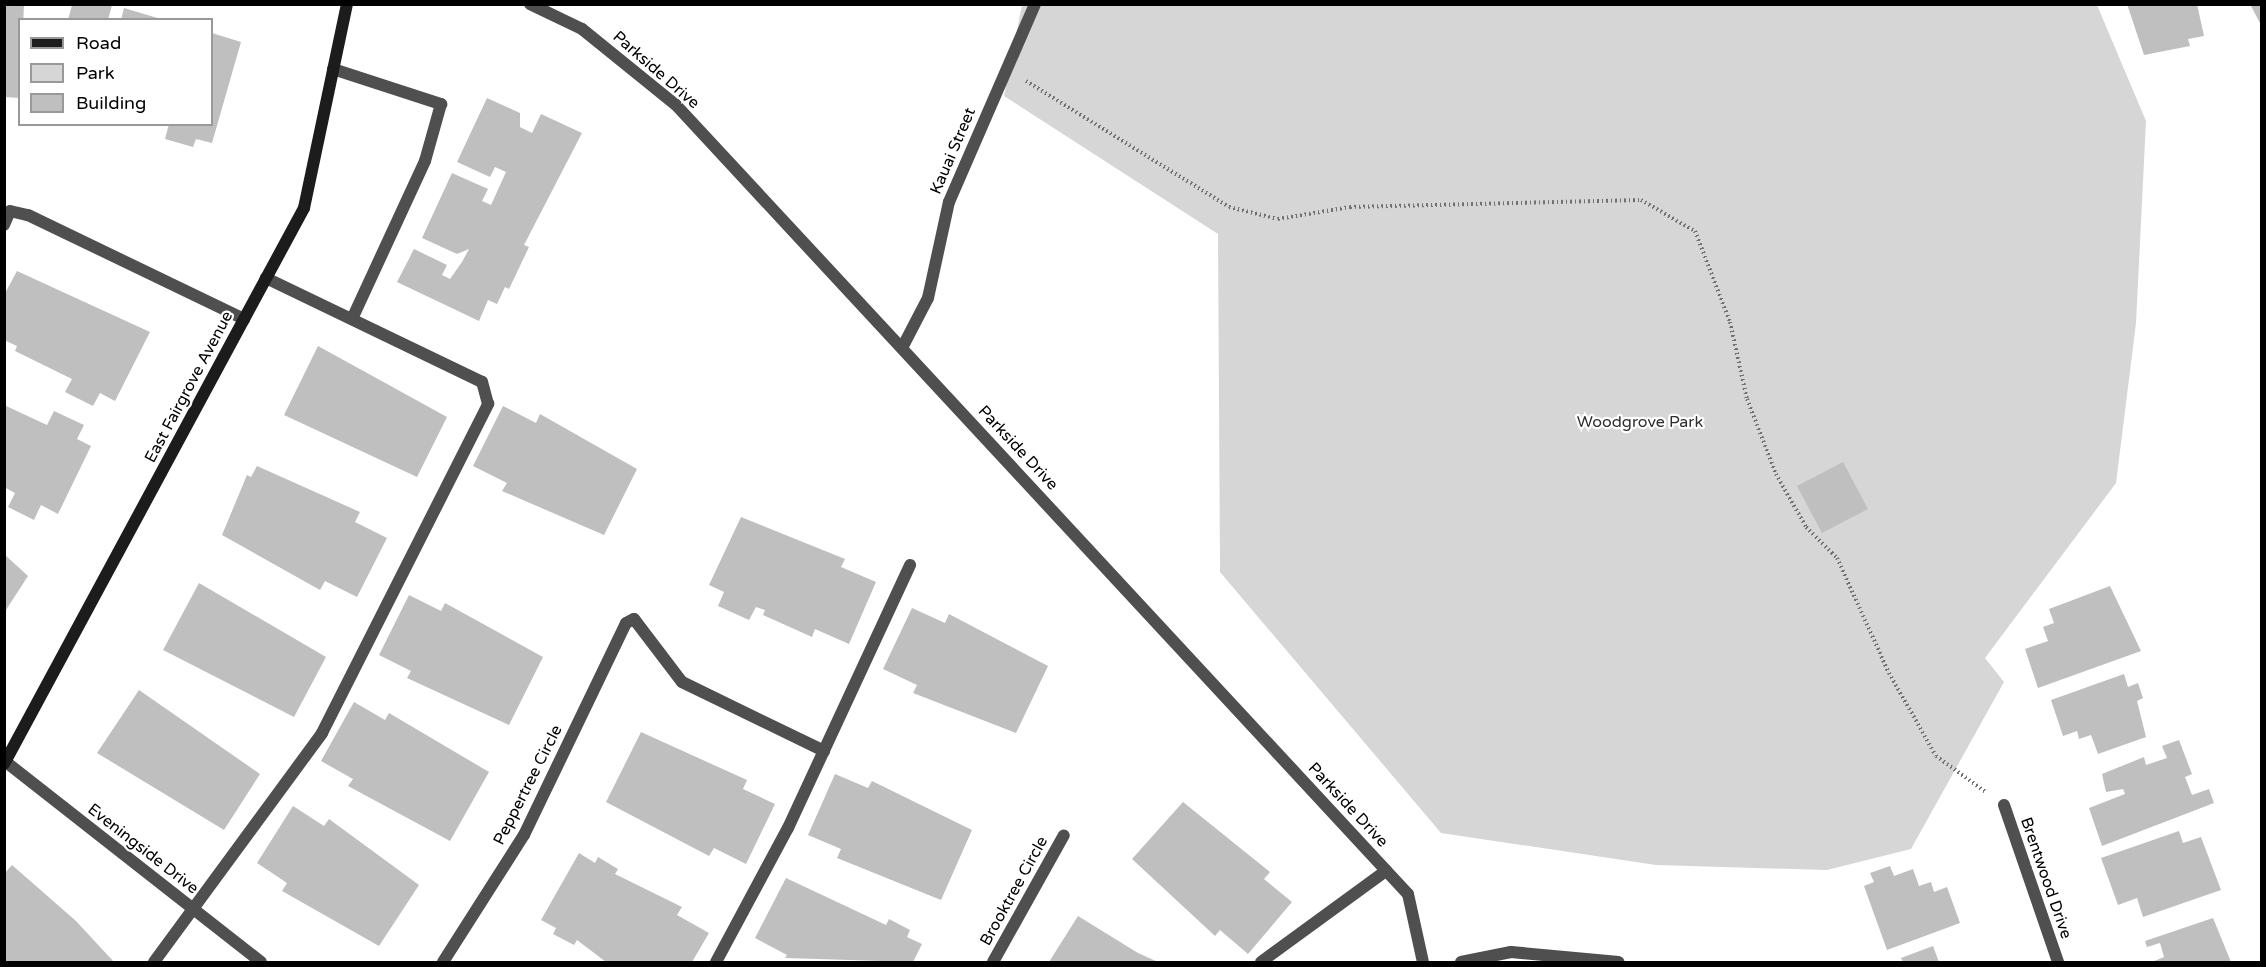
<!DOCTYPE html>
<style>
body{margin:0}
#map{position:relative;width:2266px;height:967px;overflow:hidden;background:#fff;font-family:"Varela Round",sans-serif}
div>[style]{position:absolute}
.green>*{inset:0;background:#d6d6d6}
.building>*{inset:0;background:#bfbfbf}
.path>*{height:4px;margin-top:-2px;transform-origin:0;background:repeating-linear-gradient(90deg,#717171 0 1.5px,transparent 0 4.5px)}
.lane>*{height:12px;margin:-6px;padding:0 6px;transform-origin:6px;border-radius:6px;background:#4f4f4f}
.street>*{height:12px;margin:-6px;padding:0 6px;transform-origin:6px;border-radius:6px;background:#4f4f4f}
.secondary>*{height:12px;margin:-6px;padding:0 6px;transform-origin:6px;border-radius:6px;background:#1c1c1c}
span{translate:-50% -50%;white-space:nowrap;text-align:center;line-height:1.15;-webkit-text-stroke:4.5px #fff;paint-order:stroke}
.street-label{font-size:16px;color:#000}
.park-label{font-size:16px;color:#2d2d2d}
.frame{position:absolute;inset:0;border:6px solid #000;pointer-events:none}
.legend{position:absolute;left:18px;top:18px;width:195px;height:108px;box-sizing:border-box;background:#fff;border:2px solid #999;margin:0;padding:8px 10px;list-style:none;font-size:18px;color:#000}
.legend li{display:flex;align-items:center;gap:12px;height:30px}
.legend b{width:30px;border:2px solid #999}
</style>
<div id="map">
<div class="green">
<div style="clip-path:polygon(1022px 5px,2097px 5px,2146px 121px,2136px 323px,2116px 483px,1985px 658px,2004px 682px,1911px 849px,1827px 870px,1656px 865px,1441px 833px,1220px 572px,1218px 234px,1004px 96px)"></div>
</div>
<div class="building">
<div style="clip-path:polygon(4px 4px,24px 4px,20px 98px,4px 97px)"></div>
<div style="clip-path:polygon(2127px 4px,2197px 4px,2204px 36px,2188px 39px,2190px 46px,2144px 55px)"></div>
<div style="clip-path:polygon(2250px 4px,2262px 4px,2262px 27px)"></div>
<div style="clip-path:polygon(72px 5px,112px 5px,108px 20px,68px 20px)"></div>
<div style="clip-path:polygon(124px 8px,161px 19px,161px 20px,121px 20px)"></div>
<div style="clip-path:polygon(212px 33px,241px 42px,212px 143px,196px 139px,193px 147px,165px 139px,169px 124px,212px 124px)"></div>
<div style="clip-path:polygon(487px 98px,520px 113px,520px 127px,532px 133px,541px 114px,582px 133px,524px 245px,529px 247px,509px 289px,505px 287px,497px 304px,488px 300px,479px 321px,397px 282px,414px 249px,447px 265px,442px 275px,450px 279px,462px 262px,469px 249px,457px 254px,422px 238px,452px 173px,488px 189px,482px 201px,491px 205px,506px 172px,495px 167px,490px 177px,457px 162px)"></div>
<div style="clip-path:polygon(17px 271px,150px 332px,115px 401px,100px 393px,93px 406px,65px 392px,72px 379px,15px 351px,17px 346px,4px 340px,4px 295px)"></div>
<div style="clip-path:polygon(318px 346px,447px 417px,417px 477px,284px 415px)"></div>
<div style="clip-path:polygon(4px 405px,47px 425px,54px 411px,84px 425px,77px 439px,91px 446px,58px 514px,41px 505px,34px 520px,8px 507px,15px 493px,4px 487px)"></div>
<div style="clip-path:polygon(503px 406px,536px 423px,540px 414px,637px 469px,604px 535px,502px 491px,507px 483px,473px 466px)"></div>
<div style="clip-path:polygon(1843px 462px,1868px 509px,1822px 533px,1797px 486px)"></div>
<div style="clip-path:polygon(257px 466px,360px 512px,355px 522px,387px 538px,357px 597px,325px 581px,320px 590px,222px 535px,247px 475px,251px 477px)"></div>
<div style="clip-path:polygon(741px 517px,845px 559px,841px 567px,876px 582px,849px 644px,815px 629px,812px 637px,763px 615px,765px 610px,756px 607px,749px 620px,718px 606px,724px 592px,709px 585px)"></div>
<div style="clip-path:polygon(4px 554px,28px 576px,4px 613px)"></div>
<div style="clip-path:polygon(199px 583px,326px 657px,294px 717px,163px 650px)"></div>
<div style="clip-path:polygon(2110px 586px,2141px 651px,2038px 688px,2025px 649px,2048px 641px,2043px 627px,2054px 623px,2049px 609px)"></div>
<div style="clip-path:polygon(409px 595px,441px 611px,445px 603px,543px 657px,509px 725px,407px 678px,411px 671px,379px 655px)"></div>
<div style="clip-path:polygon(912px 608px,945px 623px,949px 614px,1048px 666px,1016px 733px,913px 693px,917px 685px,883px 669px)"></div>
<div style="clip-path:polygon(2124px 674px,2128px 687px,2138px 683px,2143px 698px,2137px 701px,2146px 737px,2098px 754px,2091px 735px,2079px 739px,2077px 731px,2063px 736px,2051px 700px)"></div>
<div style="clip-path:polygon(139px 690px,260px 774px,224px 830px,97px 753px)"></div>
<div style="clip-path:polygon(354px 702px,385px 720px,389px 713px,489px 772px,450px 841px,348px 786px,353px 779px,321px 761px)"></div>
<div style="clip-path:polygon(641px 732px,747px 780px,743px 789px,775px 804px,746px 864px,714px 848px,709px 856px,606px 802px)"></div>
<div style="clip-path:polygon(2179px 740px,2192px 774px,2185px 777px,2192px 795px,2209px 789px,2214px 803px,2102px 846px,2089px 808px,2125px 794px,2123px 789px,2106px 792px,2102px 774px,2144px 757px,2146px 765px,2167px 758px,2162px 746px)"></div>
<div style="clip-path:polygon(835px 774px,868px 788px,872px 781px,972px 830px,941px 900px,837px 858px,841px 849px,808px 835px)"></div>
<div style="clip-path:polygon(1183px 802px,1270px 872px,1264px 879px,1292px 902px,1248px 954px,1220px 930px,1215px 936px,1132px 859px)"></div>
<div style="clip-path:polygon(293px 806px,324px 826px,329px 819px,419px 885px,379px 946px,282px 891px,287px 883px,257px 863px)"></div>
<div style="clip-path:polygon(2179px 831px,2183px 843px,2201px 837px,2221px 890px,2143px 917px,2137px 898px,2118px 905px,2101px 858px)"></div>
<div style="clip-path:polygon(579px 853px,595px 863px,598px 857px,618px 869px,615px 874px,682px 907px,677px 915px,709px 933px,692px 962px,606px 962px,577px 940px,574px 945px,553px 934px,556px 928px,541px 920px)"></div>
<div style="clip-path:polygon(12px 865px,76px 921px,114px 962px,4px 962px,4px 874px)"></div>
<div style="clip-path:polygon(1890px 866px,1894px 876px,1913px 869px,1919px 886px,1931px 882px,1934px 892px,1947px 887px,1960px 923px,1887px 950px,1864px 886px,1874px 882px,1870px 873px)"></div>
<div style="clip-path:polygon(786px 878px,886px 925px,889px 919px,910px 930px,907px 937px,922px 944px,913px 962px,785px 958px,787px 955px,755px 938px)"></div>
<div style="clip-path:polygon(1078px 916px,1138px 953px,1158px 962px,1049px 962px)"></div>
<div style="clip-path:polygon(2213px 918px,2231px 962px,2152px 962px,2164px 957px,2160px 943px,2147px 947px,2145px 941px)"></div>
<div style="clip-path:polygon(1933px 946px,1939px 962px,1903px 962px,1901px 958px)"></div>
</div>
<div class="path">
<div style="left:1026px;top:81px;width:239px;rotate:31.8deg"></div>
<div style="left:1229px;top:207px;width:50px;rotate:13.8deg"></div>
<div style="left:1278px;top:219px;width:73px;rotate:-9.5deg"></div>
<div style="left:1350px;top:207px;width:291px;rotate:-1.4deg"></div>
<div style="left:1641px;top:200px;width:62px;rotate:29.9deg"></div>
<div style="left:1695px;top:231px;width:97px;rotate:69deg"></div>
<div style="left:1730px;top:322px;width:79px;rotate:77.6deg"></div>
<div style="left:1747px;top:399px;width:80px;rotate:68.9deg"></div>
<div style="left:1776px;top:474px;width:61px;rotate:60.5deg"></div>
<div style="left:1806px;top:527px;width:44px;rotate:45deg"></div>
<div style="left:1837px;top:558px;width:126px;rotate:65.7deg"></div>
<div style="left:1889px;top:673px;width:95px;rotate:60.5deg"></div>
<div style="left:1936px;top:756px;width:62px;rotate:35.8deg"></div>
</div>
<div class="lane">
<div style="left:333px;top:69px;width:114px;rotate:18deg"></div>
<div style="left:441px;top:104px;width:59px;rotate:105.7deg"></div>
<div style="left:425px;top:161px;width:174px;rotate:114.8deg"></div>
<div style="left:4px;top:225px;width:15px;rotate:-67deg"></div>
<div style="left:10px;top:211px;width:18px;rotate:13deg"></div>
<div style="left:28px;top:215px;width:240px;rotate:25.7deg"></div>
<div style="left:902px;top:348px;width:56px;rotate:-62.5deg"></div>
<div style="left:928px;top:298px;width:98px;rotate:-77.7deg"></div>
<div style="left:949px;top:202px;width:216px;rotate:-66.5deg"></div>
<div style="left:634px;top:619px;width:79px;rotate:52.7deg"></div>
<div style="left:682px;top:682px;width:158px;rotate:25.9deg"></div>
<div style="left:154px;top:962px;width:284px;rotate:-53.7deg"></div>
<div style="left:322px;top:733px;width:369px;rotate:-63.2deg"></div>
<div style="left:488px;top:404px;width:23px;rotate:-105deg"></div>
<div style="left:482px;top:382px;width:240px;rotate:-154.3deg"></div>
<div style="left:716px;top:962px;width:152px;rotate:-61.8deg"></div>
<div style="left:788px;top:828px;width:290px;rotate:-65.1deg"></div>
<div style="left:1261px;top:962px;width:155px;rotate:-36.1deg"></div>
<div style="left:1461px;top:962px;width:51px;rotate:-11.3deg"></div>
<div style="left:1511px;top:952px;width:108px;rotate:5.3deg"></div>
</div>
<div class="street">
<div style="left:530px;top:4px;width:58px;rotate:25.7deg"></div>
<div style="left:582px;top:29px;width:121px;rotate:39deg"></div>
<div style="left:676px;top:105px;width:1076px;rotate:47.15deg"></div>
<div style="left:1408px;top:894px;width:70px;rotate:77.6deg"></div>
<div style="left:6px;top:762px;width:324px;rotate:38.1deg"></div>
<div style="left:2004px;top:805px;width:166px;rotate:71deg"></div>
<div style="left:443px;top:962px;width:151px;rotate:-57.5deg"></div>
<div style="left:524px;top:835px;width:235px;rotate:-64.3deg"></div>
<div style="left:626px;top:623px;width:9px;rotate:-27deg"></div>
<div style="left:993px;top:962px;width:145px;rotate:-60.8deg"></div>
</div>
<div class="secondary">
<div style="left:4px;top:764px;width:632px;rotate:-61.65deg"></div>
<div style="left:304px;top:208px;width:208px;rotate:-78.1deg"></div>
</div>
<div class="street-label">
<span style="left:656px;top:70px;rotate:41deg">Parkside Drive</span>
<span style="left:953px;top:151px;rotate:-67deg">Kauai Street</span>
<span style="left:189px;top:387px;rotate:-62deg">East Fairgrove Avenue</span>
<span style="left:1018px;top:448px;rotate:47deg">Parkside Drive</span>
<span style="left:528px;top:785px;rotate:-63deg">Peppertree Circle</span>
<span style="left:1348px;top:805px;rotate:47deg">Parkside Drive</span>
<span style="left:143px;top:849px;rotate:38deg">Eveningside Drive</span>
<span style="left:2046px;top:878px;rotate:71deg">Brentwood Drive</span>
<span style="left:1014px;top:891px;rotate:-61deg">Brooktree Circle</span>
</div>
<div class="park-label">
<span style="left:1640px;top:422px">Woodgrove Park</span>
</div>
<div class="frame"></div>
<ul class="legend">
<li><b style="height:8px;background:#1c1c1c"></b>Road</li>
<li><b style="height:16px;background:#d6d6d6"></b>Park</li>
<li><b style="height:16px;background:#bfbfbf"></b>Building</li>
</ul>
</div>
